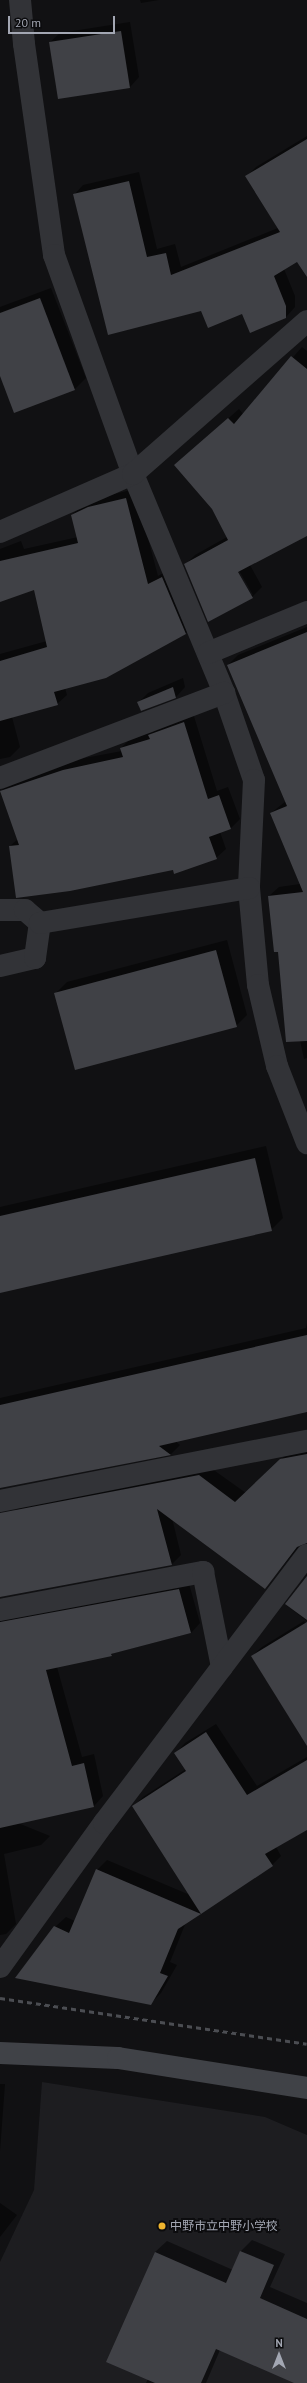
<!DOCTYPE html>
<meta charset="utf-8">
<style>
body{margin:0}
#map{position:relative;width:307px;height:2383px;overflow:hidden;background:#111113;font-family:"PT Sans","Noto Sans JP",sans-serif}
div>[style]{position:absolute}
.built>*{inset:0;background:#1d1d20}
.shadow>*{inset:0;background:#0007}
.building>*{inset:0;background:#404146}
.street>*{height:22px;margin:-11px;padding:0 11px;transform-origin:11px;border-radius:11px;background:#323337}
.secondary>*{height:22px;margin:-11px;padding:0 11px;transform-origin:11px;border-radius:11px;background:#404247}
.rail>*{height:3px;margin-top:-1.5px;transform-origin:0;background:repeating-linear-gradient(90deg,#4b4d52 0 5px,transparent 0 9px)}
.dots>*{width:11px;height:11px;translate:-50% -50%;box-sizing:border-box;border:2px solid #0c0c0e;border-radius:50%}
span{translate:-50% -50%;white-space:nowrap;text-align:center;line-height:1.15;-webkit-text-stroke:4px #0c0c0e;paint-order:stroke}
.poi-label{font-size:12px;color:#a3a7b3}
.left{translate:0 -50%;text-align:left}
.north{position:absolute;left:259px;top:2335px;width:40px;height:40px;-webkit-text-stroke:3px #0c0c0e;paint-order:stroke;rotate:0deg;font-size:11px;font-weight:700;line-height:16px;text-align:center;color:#a3a7b3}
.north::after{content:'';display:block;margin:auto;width:14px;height:18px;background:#a3a7b3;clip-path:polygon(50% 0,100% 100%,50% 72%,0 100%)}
.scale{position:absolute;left:8px;top:16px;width:107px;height:18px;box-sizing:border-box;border:2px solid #a3a7b3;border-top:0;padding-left:5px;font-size:12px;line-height:14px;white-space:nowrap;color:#a3a7b3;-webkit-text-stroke:3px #0c0c0e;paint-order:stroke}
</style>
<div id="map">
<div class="built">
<div style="clip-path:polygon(42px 2082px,265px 2117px,307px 2135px,307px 2383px,0 2383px,0 2262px,34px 2190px)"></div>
</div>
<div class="shadow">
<div style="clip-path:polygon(140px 0,159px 0,141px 3px)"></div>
<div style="clip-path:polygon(130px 22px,139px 77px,130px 87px,50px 42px,60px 33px)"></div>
<div style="clip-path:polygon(307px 136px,307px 255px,284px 269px,295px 296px,295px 307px,286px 317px,202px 310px,74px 195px,83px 185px,139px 172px,157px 249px,175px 244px,181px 267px,278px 228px,246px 177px,256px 167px)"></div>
<div style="clip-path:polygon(51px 288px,86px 378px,75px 389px,0 373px,0 307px)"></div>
<div style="clip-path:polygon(evenodd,302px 347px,307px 351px,307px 535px,250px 565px,262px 587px,252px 597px,185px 565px,195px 555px,227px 537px,213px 508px,175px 465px,239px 409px,243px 414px,302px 347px,237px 567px,253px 595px,250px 595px,235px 568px,237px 567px)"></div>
<div style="clip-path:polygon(135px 489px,158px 576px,172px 568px,195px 624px,185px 634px,65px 688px,67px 695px,57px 704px,12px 717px,20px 747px,10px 757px,0 759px,0 654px,47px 641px,35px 588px,0 601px,0 549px,21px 541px,24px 549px,78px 537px,72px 515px,82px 505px,98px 498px)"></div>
<div style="clip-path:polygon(307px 627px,307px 1058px,304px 1059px,269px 896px,279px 887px,300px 884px,271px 813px,286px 801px,228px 665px,238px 655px)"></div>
<div style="clip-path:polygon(183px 678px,185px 687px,176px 697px,141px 710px,139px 702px,148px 693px)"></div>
<div style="clip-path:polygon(193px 713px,217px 791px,228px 787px,240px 819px,231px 828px,220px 832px,226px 849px,216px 858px,174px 869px,10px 846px,18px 839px,1px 791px,10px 782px,74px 760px,122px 751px,121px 748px,131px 738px,153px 732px,159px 726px)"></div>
<div style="clip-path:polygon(227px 940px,247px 1015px,236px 1026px,56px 993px,67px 982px)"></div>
<div style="clip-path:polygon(266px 1146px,283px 1218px,271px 1230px,0 1292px,0 1207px)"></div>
<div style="clip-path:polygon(307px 1323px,307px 1403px,175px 1441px,180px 1445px,171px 1454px,8px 1486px,0 1450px,0 1398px,306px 1328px)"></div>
<div style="clip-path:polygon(307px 1446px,307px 1542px,300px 1545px,265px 1588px,172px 1518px,181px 1555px,172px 1564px,0 1596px,0 1514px,15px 1511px,24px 1502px,208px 1466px,246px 1493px,291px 1450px)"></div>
<div style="clip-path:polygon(307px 1577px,307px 1621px,286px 1605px)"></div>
<div style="clip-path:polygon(188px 1580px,200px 1623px,191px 1633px,114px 1653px,111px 1655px,57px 1667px,82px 1757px,94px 1754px,103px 1796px,94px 1806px,18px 1823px,50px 1836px,41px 1845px,4px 1854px,16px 1924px,6px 1934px,0 1935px,0 1609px)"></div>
<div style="clip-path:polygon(304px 1621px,307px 1625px,307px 1744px,252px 1656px,262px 1647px)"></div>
<div style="clip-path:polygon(216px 1724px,257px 1786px,307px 1757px,307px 1829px,276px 1847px,281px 1856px,272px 1865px,186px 1922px,170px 1962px,177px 1965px,161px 1993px,151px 2003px,55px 1927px,66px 1917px,75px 1921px,97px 1870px,107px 1860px,190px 1895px,134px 1806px,143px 1797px,186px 1769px,176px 1753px,185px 1743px)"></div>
<div style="clip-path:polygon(0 2084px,5px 2084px,0 2151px)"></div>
<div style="clip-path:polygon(0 2203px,17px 2215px,0 2237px)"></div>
<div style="clip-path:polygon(252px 2240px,285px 2254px,270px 2287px,307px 2303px,307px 2383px,297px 2383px,220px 2350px,206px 2383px,146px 2383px,148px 2379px,155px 2252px,167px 2241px,233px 2270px,241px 2251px)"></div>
</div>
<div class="building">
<div style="clip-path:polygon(121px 31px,130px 88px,58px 99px,49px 42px)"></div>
<div style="clip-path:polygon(307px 139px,307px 277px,297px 262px,274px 276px,286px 306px,286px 318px,250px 333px,242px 314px,208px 328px,201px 311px,108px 335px,73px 194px,129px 181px,147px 257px,166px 253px,171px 275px,280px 232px,245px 176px)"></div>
<div style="clip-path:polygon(40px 298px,75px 390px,14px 413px,0 376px,0 313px)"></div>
<div style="clip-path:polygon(291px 356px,307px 369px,307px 536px,238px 572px,253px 598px,208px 622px,184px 564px,228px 540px,212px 509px,174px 465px,228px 418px,234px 424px)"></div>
<div style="clip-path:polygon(126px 498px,148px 584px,162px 577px,186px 634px,106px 678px,54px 692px,58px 705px,0 721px,0 661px,47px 647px,34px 590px,0 602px,0 561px,78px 543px,71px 515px,88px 507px)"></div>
<div style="clip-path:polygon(307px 632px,307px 1041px,286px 1042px,278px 952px,274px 952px,268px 896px,303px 892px,270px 813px,287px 806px,227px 665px)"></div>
<div style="clip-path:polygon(173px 687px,176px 698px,141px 711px,137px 702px)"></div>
<div style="clip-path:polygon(184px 722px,208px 799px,219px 795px,231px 829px,209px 837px,217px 859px,174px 874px,173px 870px,70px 891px,16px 898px,9px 846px,19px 845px,0 791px,63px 770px,123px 757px,120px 748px,150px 739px,148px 735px)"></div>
<div style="clip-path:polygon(216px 950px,237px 1027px,75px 1070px,54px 993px)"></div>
<div style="clip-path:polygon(255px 1158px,272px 1231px,0 1293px,0 1216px)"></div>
<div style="clip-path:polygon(307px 1335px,307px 1412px,159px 1446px,171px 1455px,0 1488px,0 1405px)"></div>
<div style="clip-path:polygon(307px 1454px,307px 1543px,297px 1547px,265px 1589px,157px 1509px,172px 1565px,0 1597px,0 1513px,199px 1475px,235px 1502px,280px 1459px)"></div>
<div style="clip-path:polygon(307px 1576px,307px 1620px,285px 1604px)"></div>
<div style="clip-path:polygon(179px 1589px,191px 1633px,111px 1654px,112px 1656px,46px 1670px,72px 1766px,84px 1763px,94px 1807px,0 1828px,0 1622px)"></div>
<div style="clip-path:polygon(307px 1622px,307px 1746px,251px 1656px)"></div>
<div style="clip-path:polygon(206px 1732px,247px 1795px,307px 1760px,307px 1830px,265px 1854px,273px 1866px,201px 1914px,132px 1806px,186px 1771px,174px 1753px)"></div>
<div style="clip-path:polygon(96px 1869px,201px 1914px,178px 1929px,160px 1973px,168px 1976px,151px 2005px,15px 1978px,54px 1926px,69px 1933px)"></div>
<div style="clip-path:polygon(240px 2251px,274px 2265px,260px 2298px,307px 2319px,307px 2383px,294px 2383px,216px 2349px,201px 2383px,155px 2383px,106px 2362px,155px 2252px,226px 2283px)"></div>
</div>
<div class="street">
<div style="left:20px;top:0;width:44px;rotate:84.8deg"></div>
<div style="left:24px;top:44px;width:213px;rotate:81.9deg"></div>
<div style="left:54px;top:255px;width:233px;rotate:70.2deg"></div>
<div style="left:133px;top:474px;width:237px;rotate:67.4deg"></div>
<div style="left:224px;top:693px;width:92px;rotate:71deg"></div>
<div style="left:254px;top:780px;width:108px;rotate:92.7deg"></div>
<div style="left:249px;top:888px;width:97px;rotate:84.7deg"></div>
<div style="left:258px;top:985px;width:83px;rotate:76.8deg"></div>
<div style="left:277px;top:1066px;width:83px;rotate:68.7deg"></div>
<div style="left:0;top:532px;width:145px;rotate:-23.6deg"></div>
<div style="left:133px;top:474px;width:232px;rotate:-41.3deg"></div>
<div style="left:208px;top:653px;width:107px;rotate:-22.5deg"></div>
<div style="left:0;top:778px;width:240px;rotate:-20.8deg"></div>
<div style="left:0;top:910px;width:25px"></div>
<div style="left:25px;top:910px;width:20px;rotate:41deg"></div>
<div style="left:0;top:966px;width:36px;rotate:-13deg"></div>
<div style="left:35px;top:958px;width:35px;rotate:-82deg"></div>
<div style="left:40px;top:923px;width:212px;rotate:-9.5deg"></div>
<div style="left:0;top:1501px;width:313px;rotate:-11.1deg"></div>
<div style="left:0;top:1610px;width:207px;rotate:-10.6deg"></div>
<div style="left:203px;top:1572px;width:97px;rotate:78.7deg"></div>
<div style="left:0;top:1967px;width:178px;rotate:-54.2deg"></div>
<div style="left:104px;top:1823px;width:336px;rotate:-52.9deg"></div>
</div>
<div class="secondary">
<div style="left:0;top:2053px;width:118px;rotate:2.4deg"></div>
<div style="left:118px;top:2058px;width:191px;rotate:9deg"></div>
</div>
<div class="rail">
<div style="left:0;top:1998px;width:310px;rotate:8.5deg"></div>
</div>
<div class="dots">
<div style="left:162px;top:2226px;background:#eeb42e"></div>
</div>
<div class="poi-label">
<span class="left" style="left:170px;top:2226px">中野市立中野小学校</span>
</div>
<div class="north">N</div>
<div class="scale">20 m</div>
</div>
